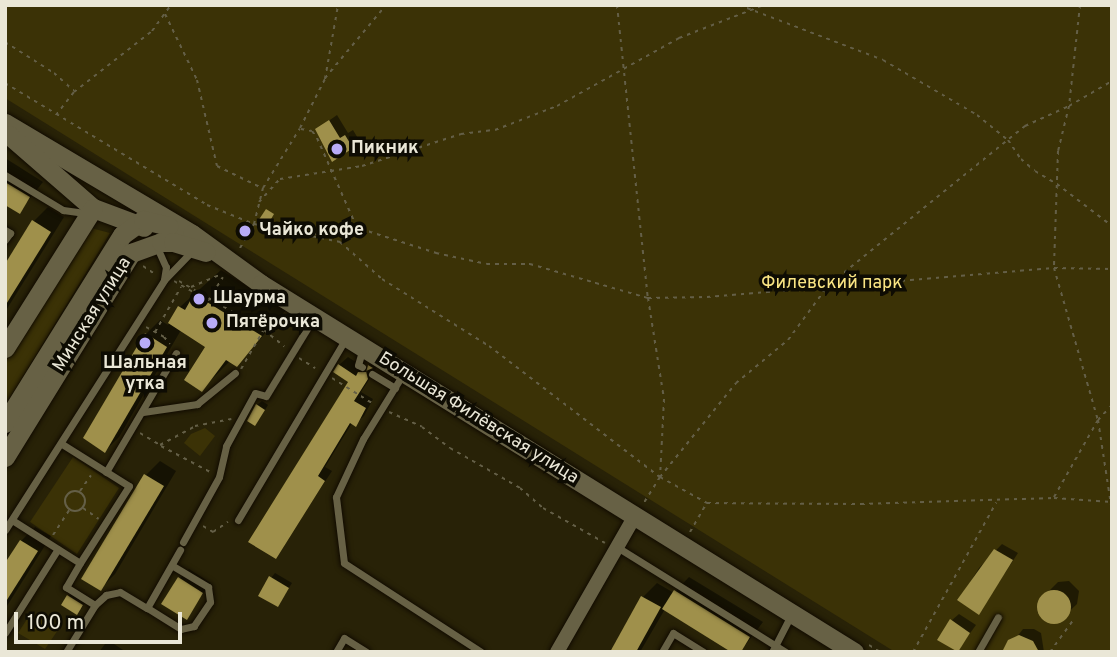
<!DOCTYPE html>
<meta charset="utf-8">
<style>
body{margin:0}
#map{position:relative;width:1117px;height:657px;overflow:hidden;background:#282207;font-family:Overpass,sans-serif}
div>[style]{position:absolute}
.green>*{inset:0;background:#3b3206}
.shadow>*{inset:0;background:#0007}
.building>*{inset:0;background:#9f904b}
.round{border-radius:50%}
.path>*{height:2px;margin-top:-1px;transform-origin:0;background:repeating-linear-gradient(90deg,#645f47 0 3.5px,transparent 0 8.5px)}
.path>.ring{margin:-1px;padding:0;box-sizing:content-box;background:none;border:2px solid #645f47;border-radius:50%}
.roads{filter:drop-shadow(0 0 2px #110b00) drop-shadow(0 0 2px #110b00)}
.lane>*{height:7px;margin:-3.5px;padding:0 3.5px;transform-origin:3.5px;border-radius:3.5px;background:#676145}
.street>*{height:14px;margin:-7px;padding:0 7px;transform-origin:7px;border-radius:7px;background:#676145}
.secondary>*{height:19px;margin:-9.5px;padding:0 9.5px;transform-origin:9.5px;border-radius:9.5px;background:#676145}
.dots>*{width:19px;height:19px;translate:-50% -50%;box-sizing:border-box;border:4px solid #0e0c03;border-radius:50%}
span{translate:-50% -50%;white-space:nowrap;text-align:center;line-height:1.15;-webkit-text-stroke:7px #0e0c03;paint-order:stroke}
.poi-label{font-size:18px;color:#eae7d7;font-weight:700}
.left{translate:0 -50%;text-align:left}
.park-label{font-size:18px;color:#fae583}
.street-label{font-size:18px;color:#eae7d7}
.frame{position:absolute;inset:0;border:7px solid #eae7d7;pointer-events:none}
.scale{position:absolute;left:14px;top:612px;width:168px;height:32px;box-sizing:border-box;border:4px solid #eae7d7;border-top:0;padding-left:9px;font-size:21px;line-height:24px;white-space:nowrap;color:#eae7d7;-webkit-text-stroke:5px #0e0c03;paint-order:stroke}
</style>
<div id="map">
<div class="green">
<div style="clip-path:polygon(5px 5px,1112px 5px,1112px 652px,895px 652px,5px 98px)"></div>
<div style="clip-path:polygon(91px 228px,110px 233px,5px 406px,5px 362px)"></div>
<div style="clip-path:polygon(205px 428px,215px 436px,200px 456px,184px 443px,191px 434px)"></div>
<div style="clip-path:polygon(73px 457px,119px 488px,77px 554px,30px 522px)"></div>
<div style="clip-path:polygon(31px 613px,58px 630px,45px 649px,18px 633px)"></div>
</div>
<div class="shadow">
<div style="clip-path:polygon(337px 115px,348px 133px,353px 130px,359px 140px,352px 147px,317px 129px)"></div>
<div style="clip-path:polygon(5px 158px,43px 182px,19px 212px,5px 203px)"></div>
<div style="clip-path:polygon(48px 207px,64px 217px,5px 312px,5px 267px,34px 221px)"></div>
<div style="clip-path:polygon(221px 270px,286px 310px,237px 365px,230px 361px,202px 389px,207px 346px,181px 330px,119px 437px,105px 451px,146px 334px,160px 320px,168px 325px,180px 307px)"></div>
<div style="clip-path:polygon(348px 357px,365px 368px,377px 357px,376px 369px,361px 392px,373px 399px,364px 416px,355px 424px,352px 423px,325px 467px,332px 471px,275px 557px,350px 381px,339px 365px)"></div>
<div style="clip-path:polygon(262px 401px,268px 405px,259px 420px,257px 405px)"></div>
<div style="clip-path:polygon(160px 461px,176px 471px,115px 574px,101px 588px,146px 475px)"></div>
<div style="clip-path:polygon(35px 527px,51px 536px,5px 609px,5px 566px,21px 541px)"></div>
<div style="clip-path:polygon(1002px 544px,1018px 553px,979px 613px,959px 600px,979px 568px)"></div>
<div style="clip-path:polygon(189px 569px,211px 583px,186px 617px,180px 578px)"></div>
<div style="clip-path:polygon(275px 573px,292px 583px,278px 605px,271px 578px)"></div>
<div style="clip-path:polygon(689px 577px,763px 622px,740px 652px,665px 609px,640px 652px,612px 652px,643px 597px,657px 583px,674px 593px)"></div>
<div style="clip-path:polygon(1069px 581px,1079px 591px,1077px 604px,1058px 622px,1048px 621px,1039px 613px,1039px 601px,1058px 582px)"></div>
<div style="clip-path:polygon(73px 592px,86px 600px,81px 609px,68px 596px)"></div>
<div style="clip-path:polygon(959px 614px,976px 625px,957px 651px,952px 620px)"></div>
<div style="clip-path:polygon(1023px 629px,1034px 629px,1041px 633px,1044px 652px,1005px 652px)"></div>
<div style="clip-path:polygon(108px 640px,126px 652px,99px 652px)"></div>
</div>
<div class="building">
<div style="clip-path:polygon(329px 120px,340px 138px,345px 135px,353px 148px,332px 162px,315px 129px)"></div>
<div style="clip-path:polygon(5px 182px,30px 197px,20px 214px,5px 205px)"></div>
<div style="clip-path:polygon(266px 209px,274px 214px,267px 226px,258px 221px)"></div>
<div style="clip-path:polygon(32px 220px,51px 232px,5px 306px,5px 264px)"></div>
<div style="clip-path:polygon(194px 294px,262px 336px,237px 367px,226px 360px,202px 392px,184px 380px,205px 347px,168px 323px,178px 306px,185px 310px)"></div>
<div style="clip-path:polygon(145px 333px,167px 347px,105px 453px,83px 438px)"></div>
<div style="clip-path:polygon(338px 364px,356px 376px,358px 372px,366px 372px,368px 365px,373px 368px,366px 371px,368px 379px,354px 401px,366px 408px,356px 427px,350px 423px,318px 476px,325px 481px,276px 559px,248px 542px,348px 382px,333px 372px)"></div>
<div style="clip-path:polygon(256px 404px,265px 410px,255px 426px,247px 421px)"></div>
<div style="clip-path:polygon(144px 474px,164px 486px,101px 591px,81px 579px)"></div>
<div style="clip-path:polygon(20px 540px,38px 551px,5px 603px,5px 563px)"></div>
<div style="clip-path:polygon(994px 549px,1013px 560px,979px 615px,957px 600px)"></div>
<div style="clip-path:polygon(269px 576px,289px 588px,278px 607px,258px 596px)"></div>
<div style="clip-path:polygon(178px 577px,203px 593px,187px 620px,161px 604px)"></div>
<div class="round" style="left:1037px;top:590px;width:34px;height:34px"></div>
<div style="clip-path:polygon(674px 590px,750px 637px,741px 652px,731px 652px,662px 609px)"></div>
<div style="clip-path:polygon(67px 595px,83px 605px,77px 615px,61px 605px)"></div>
<div style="clip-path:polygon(641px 596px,661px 607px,636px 652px,610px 652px)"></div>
<div style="clip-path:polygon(950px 619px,970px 633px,958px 652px,937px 640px)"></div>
<div style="clip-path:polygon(1019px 635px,1033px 641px,1039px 652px,1002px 652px,1008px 640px)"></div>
</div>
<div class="path">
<div style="left:617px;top:5px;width:295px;rotate:84deg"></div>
<div style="left:648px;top:298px;width:102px;rotate:81deg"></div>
<div style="left:664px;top:399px;width:78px;rotate:92.9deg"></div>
<div style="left:660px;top:477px;width:32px;rotate:122deg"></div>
<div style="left:739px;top:5px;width:154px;rotate:20.9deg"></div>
<div style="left:883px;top:60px;width:109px;rotate:30.3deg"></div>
<div style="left:977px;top:115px;width:40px;rotate:39deg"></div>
<div style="left:1008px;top:140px;width:23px;rotate:56deg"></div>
<div style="left:1021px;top:159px;width:18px;rotate:41deg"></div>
<div style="left:1035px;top:171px;width:26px;rotate:31deg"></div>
<div style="left:1057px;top:184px;width:69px;rotate:37.4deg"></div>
<div style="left:1080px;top:5px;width:102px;rotate:96.2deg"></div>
<div style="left:1069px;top:106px;width:46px;rotate:103.7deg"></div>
<div style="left:1058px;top:151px;width:117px;rotate:92deg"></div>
<div style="left:1054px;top:268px;width:158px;rotate:73.9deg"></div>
<div style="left:1098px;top:420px;width:93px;rotate:81.3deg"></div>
<div style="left:165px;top:14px;width:73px;rotate:64.1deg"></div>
<div style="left:197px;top:80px;width:88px;rotate:76.9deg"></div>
<div style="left:217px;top:166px;width:50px;rotate:26.1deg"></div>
<div style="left:5px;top:42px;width:58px;rotate:32.3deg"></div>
<div style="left:54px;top:73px;width:27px;rotate:42deg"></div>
<div style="left:325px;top:78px;width:95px;rotate:-50.1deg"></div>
<div style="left:5px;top:83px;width:236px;rotate:31.1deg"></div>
<div style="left:207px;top:205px;width:51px;rotate:22deg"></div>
<div style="left:254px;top:224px;width:88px;rotate:11.8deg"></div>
<div style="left:340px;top:242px;width:56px;rotate:41.4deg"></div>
<div style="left:382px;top:279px;width:126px;rotate:32.1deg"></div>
<div style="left:489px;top:346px;width:215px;rotate:37.5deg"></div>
<div style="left:660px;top:477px;width:54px;rotate:29deg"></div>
<div style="left:56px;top:115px;width:29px;rotate:-52deg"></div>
<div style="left:74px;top:92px;width:99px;rotate:-38deg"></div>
<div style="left:152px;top:31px;width:32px;rotate:-54deg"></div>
<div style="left:301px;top:129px;width:11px;rotate:10deg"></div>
<div style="left:312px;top:131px;width:9px;rotate:54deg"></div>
<div style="left:317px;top:138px;width:98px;rotate:66deg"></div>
<div style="left:259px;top:202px;width:31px;rotate:-48deg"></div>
<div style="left:280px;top:179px;width:83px;rotate:-9deg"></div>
<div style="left:362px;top:166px;width:104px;rotate:-17.9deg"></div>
<div style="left:461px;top:134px;width:34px;rotate:-7deg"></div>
<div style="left:495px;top:130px;width:66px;rotate:-21.2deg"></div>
<div style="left:557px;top:106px;width:140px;rotate:-29.1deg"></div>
<div style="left:679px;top:38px;width:91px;rotate:-21.2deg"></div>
<div style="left:313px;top:234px;width:48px;rotate:-5.9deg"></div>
<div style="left:361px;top:229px;width:79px;rotate:17.7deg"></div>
<div style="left:436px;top:253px;width:52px;rotate:12.2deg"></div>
<div style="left:487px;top:264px;width:43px"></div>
<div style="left:530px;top:264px;width:123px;rotate:16.1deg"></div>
<div style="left:648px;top:298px;width:59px;rotate:-1deg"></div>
<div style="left:707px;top:297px;width:348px;rotate:-4.8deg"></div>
<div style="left:1054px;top:268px;width:58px;rotate:1deg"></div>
<div style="left:240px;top:248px;width:28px;rotate:-60deg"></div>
<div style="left:254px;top:224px;width:37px;rotate:-76deg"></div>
<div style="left:263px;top:188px;width:70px;rotate:-58.3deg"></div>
<div style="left:300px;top:128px;width:55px;rotate:-63deg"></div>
<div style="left:325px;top:79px;width:75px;rotate:-80deg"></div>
<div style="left:143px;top:266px;width:14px;rotate:34deg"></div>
<div style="left:174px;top:281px;width:39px;rotate:30deg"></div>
<div style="left:208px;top:301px;width:28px;rotate:-58deg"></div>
<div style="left:179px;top:281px;width:98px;rotate:30deg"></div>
<div style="left:264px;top:330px;width:26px;rotate:39deg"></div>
<div style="left:831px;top:283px;width:250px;rotate:-39deg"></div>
<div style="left:1025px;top:126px;width:48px;rotate:-24.4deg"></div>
<div style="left:1069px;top:106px;width:50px;rotate:-30.2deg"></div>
<div style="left:191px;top:287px;width:33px;rotate:-23deg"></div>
<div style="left:146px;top:327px;width:21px;rotate:29deg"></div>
<div style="left:164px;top:337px;width:9px;rotate:49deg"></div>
<div style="left:155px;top:332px;width:52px;rotate:-60deg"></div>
<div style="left:299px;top:358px;width:19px;rotate:32deg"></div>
<div style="left:241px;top:369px;width:44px;rotate:-59.9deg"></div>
<div style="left:332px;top:378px;width:51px;rotate:32.1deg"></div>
<div style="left:389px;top:412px;width:36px;rotate:24deg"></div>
<div style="left:422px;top:427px;width:35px;rotate:37deg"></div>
<div style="left:450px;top:448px;width:81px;rotate:29.7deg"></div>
<div style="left:520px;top:488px;width:30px;rotate:41deg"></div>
<div style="left:543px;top:508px;width:71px;rotate:29.4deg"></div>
<div style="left:140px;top:433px;width:23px;rotate:31deg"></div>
<div style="left:160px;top:445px;width:40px;rotate:-28deg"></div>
<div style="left:195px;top:426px;width:37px;rotate:-11deg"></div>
<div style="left:161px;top:446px;width:58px;rotate:27.9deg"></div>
<div style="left:660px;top:477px;width:121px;rotate:-51deg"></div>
<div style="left:736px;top:383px;width:67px;rotate:-39.6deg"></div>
<div style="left:788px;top:340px;width:66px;rotate:-53.7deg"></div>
<div style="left:80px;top:491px;width:19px;rotate:-55deg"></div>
<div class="ring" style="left:65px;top:491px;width:18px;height:18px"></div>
<div style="left:1054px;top:497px;width:89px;rotate:-60.3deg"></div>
<div style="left:1098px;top:420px;width:21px;rotate:-47deg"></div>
<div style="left:83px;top:508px;width:19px;rotate:35deg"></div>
<div style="left:203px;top:526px;width:12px;rotate:31deg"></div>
<div style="left:213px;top:532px;width:18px;rotate:-34deg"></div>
<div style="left:690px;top:532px;width:34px;rotate:-60deg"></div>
<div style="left:707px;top:503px;width:154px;rotate:0.4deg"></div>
<div style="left:861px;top:504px;width:193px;rotate:-1.8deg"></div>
<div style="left:1054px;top:498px;width:58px;rotate:3.9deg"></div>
<div style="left:53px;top:535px;width:30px;rotate:-57deg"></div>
<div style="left:869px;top:645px;width:13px;rotate:32deg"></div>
<div style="left:913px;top:652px;width:171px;rotate:-60.9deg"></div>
<div style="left:1050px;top:652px;width:41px;rotate:-54deg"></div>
</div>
<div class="roads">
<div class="lane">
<div style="left:5px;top:175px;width:68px;rotate:31.1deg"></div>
<div style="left:63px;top:210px;width:22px;rotate:8deg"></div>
<div style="left:5px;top:230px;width:6px;rotate:31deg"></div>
<div style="left:10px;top:233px;width:9px;rotate:126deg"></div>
<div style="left:156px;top:245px;width:24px;rotate:66deg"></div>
<div style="left:166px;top:267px;width:12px;rotate:99deg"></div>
<div style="left:362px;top:367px;width:4px;rotate:-153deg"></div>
<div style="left:358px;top:365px;width:18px;rotate:-74deg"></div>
<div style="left:372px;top:374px;width:27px;rotate:31deg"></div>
<div style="left:403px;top:374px;width:76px;rotate:121.6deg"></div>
<div style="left:363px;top:439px;width:64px;rotate:115deg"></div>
<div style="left:336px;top:497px;width:66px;rotate:83.1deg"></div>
<div style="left:344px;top:563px;width:163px;rotate:33deg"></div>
<div style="left:143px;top:412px;width:55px;rotate:-8.4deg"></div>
<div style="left:197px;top:404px;width:49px;rotate:-39.2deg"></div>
<div style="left:62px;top:444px;width:79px;rotate:32.1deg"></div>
<div style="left:129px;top:486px;width:91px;rotate:122.5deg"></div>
<div style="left:106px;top:472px;width:138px;rotate:-59.5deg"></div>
<div style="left:12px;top:520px;width:80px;rotate:32.3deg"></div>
<div style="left:80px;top:563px;width:28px;rotate:120deg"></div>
<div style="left:66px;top:587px;width:34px;rotate:32deg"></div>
<div style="left:95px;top:605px;width:55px;rotate:121.7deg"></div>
<div style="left:238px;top:520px;width:212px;rotate:-59.3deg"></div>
<div style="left:5px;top:530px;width:296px;rotate:-57.5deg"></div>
<div style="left:164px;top:280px;width:40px;rotate:-46deg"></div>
<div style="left:183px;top:542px;width:74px;rotate:-61deg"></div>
<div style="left:219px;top:477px;width:32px;rotate:-77deg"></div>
<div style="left:226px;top:446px;width:60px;rotate:-61.3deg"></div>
<div style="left:255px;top:393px;width:11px;rotate:15deg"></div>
<div style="left:266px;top:396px;width:90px;rotate:-58.6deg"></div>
<div style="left:617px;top:547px;width:199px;rotate:31.9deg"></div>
<div style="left:173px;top:566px;width:41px;rotate:31deg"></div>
<div style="left:208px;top:587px;width:15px;rotate:82deg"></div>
<div style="left:210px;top:602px;width:29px;rotate:124deg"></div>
<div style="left:194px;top:626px;width:13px;rotate:167deg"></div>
<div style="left:181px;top:629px;width:40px;rotate:-148deg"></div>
<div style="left:147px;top:608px;width:67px;rotate:-60.4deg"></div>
<div style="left:95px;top:605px;width:15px;rotate:-42deg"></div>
<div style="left:106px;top:595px;width:14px;rotate:-12deg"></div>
<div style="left:120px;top:592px;width:31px;rotate:31deg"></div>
<div style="left:5px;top:633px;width:99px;rotate:-57.8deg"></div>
<div style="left:336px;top:652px;width:16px;rotate:-60deg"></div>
<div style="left:344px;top:638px;width:26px;rotate:32deg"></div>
<div style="left:662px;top:652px;width:22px;rotate:-60deg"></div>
<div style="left:673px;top:633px;width:36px;rotate:32deg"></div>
<div style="left:772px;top:652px;width:42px;rotate:-62.8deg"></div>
<div style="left:978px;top:652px;width:40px;rotate:-60.3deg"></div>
</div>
<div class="street">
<div style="left:557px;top:652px;width:157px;rotate:-60.2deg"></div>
</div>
<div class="secondary">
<div style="left:5px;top:123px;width:217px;rotate:30.7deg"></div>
<div style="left:192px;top:234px;width:85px;rotate:35.9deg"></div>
<div style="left:261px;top:284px;width:698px;rotate:31.82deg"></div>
<div style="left:9px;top:135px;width:111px;rotate:41deg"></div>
<div style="left:93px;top:208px;width:54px;rotate:20.4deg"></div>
<div style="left:5px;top:348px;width:165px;rotate:-57.8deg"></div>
<div style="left:5px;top:423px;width:221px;rotate:-58.1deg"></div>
<div style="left:122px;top:235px;width:26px;rotate:-36deg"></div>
<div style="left:143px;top:220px;width:26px;rotate:13deg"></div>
<div style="left:5px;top:457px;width:240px;rotate:-58.3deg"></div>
<div style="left:131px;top:253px;width:32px;rotate:-20deg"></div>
<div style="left:161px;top:242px;width:12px"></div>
<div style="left:173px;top:242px;width:34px;rotate:17deg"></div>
</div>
</div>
<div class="dots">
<div style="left:337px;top:149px;background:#b8abf7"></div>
<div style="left:245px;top:231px;background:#b8abf7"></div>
<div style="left:199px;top:299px;background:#b8abf7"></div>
<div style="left:212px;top:323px;background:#b8abf7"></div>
<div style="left:145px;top:343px;background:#b8abf7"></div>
</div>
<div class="poi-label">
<span class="left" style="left:351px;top:149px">Пикник</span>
<span class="left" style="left:259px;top:231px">Чайко кофе</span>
<span class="left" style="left:213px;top:299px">Шаурма</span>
<span class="left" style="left:226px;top:323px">Пятёрочка</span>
<span style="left:145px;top:375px">Шальная<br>утка</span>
</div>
<div class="park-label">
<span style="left:832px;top:284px">Филевский парк</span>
</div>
<div class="street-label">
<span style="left:93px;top:315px;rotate:-58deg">Минская улица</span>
<span style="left:478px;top:419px;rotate:32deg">Большая Филёвская улица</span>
</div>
<div class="frame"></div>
<div class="scale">100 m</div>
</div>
